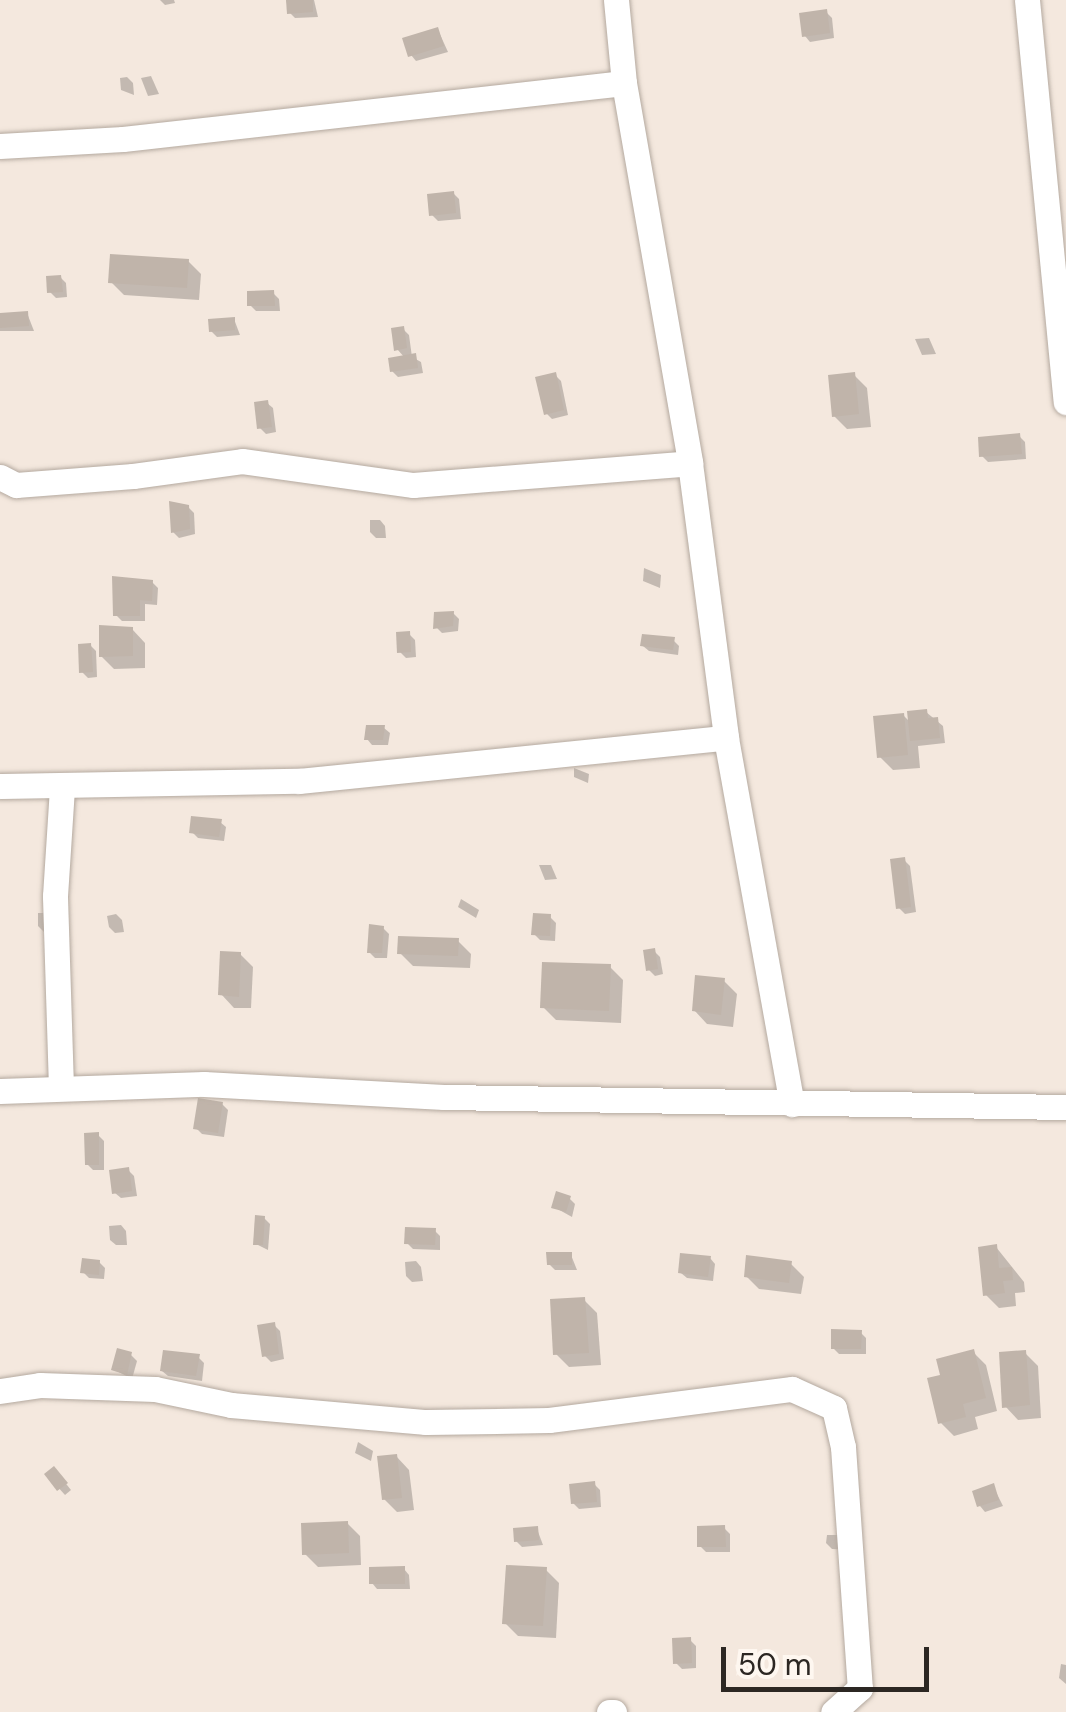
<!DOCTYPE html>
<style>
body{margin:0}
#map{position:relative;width:1066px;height:1712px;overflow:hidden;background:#f4e8de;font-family:"DM Sans",sans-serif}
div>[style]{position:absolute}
.shadow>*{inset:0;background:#0003}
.building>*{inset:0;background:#c0b4aa}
.roads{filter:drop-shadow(0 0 2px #b4a99f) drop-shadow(0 0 2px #b4a99f)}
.street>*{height:25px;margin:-12.5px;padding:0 12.5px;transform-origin:12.5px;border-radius:12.5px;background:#fff}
span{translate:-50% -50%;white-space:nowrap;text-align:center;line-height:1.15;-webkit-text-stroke:9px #fef7f0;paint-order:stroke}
.scale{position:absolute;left:721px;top:1647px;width:208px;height:45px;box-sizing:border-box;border:5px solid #2c2723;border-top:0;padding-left:12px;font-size:30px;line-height:35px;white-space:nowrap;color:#2c2723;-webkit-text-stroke:8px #fef7f0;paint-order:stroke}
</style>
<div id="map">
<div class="shadow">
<div style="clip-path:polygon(160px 0,174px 0,175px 3px,165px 5px)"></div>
<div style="clip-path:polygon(289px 0,314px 0,318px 17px,295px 18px,289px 12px)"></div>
<div style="clip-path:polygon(826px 12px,832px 18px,834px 38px,810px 42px,805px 36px)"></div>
<div style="clip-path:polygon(438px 30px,448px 52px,416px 61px,411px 55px)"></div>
<div style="clip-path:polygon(151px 76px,159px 94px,148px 96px,141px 78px)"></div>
<div style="clip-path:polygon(127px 77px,133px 83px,134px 95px,121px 90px,120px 78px)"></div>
<div style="clip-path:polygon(453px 193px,459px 199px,461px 219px,438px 221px,432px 215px)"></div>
<div style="clip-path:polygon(188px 261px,201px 274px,199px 300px,124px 295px,111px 282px)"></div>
<div style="clip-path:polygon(60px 277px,66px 283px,67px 297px,56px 298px,50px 292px)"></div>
<div style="clip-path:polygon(273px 293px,279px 299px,280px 311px,256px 311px,250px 305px)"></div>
<div style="clip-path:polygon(27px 313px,34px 331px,0 331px,0 315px)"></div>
<div style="clip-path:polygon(234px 319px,240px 335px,217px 337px,211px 331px)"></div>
<div style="clip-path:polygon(403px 329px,409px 335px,412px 357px,421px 362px,423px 373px,398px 377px,392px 371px,405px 358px,397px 349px)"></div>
<div style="clip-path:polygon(929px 338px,936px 354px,922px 355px,915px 339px)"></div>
<div style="clip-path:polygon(555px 375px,561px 381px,568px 415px,552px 419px,546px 413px)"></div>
<div style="clip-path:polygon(854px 375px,867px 388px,871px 427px,847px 429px,834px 416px)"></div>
<div style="clip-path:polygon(267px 403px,273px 408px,276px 432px,266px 434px,260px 428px)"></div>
<div style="clip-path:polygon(1019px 436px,1025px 442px,1026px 459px,988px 462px,982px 456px)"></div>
<div style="clip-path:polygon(188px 507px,194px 513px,195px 534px,179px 538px,173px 532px)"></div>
<div style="clip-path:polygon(370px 520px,380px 520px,385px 526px,386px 538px,376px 538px,370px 532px)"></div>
<div style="clip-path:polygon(644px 568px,661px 575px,660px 588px,643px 581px)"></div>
<div style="clip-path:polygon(152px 582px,158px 588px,157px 605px,145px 604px,145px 621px,122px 621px,116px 615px)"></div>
<div style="clip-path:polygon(453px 613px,459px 619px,458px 631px,442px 633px,436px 627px)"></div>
<div style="clip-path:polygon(132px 629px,145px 643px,145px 668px,114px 669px,101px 656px)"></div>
<div style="clip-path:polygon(409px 634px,415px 640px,416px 657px,406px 658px,400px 652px)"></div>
<div style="clip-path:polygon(673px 640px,679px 646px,678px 655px,649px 651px,643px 646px)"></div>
<div style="clip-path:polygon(90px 645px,96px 651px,97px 677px,88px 678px,82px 672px)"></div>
<div style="clip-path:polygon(926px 712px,943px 726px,945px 743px,918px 746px,920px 768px,893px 770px,880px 757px,903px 715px,911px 723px)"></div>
<div style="clip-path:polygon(384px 728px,390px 733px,388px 745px,372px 745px,367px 739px)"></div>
<div style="clip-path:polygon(574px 768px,589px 774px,588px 783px,574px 777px)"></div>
<div style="clip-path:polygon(220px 822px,226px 827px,224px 841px,198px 838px,192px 832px)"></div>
<div style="clip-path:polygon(904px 860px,910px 866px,916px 912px,905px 914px,899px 908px)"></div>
<div style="clip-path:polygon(539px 865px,551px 865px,557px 879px,545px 880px)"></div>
<div style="clip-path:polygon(461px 899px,479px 910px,476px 918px,458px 907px)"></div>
<div style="clip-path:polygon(38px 913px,51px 913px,44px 932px,38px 926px)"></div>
<div style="clip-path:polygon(116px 914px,122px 920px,124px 932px,115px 933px,109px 927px,107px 916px)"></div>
<div style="clip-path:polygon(550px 917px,556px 923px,555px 941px,540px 940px,534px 934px)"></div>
<div style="clip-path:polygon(383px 928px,389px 934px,387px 958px,375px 958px,369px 952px)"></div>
<div style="clip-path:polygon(458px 941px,471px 954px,470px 968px,413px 966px,400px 953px)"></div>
<div style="clip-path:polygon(654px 951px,660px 957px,663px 974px,655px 976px,649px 970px)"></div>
<div style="clip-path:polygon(240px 954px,253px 967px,251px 1008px,234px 1008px,221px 994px)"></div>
<div style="clip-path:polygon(610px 967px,623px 980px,621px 1023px,556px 1020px,543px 1007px)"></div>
<div style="clip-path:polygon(724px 981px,737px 994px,733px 1027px,707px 1024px,694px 1010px)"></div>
<div style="clip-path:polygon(222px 1104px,228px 1110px,224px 1137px,202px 1134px,196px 1128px)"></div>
<div style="clip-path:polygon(98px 1135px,104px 1141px,104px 1170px,93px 1170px,87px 1164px)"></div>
<div style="clip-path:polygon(128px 1170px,134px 1176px,137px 1196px,121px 1198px,115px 1193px)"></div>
<div style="clip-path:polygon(569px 1198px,575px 1204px,572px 1217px,554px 1207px)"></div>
<div style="clip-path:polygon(264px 1218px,270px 1224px,268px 1250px,256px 1244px)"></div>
<div style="clip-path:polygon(121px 1225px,126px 1231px,127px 1245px,116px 1245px,110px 1240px,109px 1226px)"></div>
<div style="clip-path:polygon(434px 1230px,440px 1236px,440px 1250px,413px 1249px,407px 1243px)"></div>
<div style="clip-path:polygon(996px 1247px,1024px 1282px,1025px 1292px,1015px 1293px,1016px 1306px,999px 1308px,986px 1295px)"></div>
<div style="clip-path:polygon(571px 1255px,577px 1270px,555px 1270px,549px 1264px)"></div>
<div style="clip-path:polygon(710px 1258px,715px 1264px,713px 1281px,687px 1278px,681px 1273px)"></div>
<div style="clip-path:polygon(416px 1261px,421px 1267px,423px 1281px,412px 1282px,406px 1276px,405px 1262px)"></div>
<div style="clip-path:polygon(99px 1262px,105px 1268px,104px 1279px,89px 1278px,83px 1272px)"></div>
<div style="clip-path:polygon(791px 1264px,804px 1277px,801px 1294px,759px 1289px,746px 1276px)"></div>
<div style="clip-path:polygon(584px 1300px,597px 1313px,601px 1365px,569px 1367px,556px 1354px)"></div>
<div style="clip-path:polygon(274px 1325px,280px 1331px,284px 1359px,271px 1362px,265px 1356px)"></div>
<div style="clip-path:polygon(860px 1332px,866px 1338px,866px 1354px,839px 1354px,833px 1348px)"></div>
<div style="clip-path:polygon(973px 1352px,986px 1365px,997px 1411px,975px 1417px,978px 1429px,954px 1436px,941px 1423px,943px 1377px)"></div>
<div style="clip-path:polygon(1025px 1353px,1038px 1366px,1041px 1418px,1018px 1420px,1005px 1406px)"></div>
<div style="clip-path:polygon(131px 1355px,137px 1361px,132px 1379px,113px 1369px)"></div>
<div style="clip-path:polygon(198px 1357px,204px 1363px,202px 1381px,168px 1376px,162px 1371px)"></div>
<div style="clip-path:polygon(358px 1442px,373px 1451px,371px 1461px,355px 1453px)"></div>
<div style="clip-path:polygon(396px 1456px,409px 1470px,414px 1510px,397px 1512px,384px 1499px)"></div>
<div style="clip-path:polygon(47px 1475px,59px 1475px,71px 1490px,65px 1495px)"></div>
<div style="clip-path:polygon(594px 1484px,600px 1490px,601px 1507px,579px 1509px,573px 1503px)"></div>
<div style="clip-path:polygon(993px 1486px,1003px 1506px,985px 1512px,980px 1506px)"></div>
<div style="clip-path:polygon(347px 1523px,360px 1536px,361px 1565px,318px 1567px,305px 1554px)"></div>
<div style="clip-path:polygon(724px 1528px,730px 1534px,730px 1552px,706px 1552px,700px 1546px)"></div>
<div style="clip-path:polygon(537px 1529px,543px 1545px,522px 1547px,516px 1541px)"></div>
<div style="clip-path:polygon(827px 1535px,848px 1535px,854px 1550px,832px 1549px,826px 1543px)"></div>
<div style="clip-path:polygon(404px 1569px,409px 1575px,410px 1589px,377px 1589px,372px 1583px)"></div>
<div style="clip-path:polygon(546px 1570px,559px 1583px,556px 1638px,518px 1636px,505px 1623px)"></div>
<div style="clip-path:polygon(690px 1640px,696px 1646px,696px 1668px,682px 1669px,676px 1663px)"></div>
<div style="clip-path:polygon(1061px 1664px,1066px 1665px,1066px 1684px,1059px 1678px)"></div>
</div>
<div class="building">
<div style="clip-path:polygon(286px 0,313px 0,313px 12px,287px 14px)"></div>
<div style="clip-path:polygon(827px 9px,830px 33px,802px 37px,799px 13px)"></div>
<div style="clip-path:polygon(438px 27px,444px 46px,408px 57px,402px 38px)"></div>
<div style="clip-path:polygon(454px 191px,456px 213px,429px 216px,427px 194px)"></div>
<div style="clip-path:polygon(110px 254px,189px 259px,187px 288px,108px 283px)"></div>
<div style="clip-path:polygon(61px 275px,63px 292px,47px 293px,46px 276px)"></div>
<div style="clip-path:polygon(274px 290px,275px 306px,247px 306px,247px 291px)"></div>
<div style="clip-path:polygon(28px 311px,29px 326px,0 328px,0 313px)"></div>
<div style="clip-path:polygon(235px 317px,235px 330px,209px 332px,208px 319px)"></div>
<div style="clip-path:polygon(404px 326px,407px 348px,394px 351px,391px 328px)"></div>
<div style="clip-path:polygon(416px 353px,418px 368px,390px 372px,388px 358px)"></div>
<div style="clip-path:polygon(556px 372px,564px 410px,544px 415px,535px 377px)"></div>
<div style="clip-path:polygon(855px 372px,859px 414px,832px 417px,828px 375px)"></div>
<div style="clip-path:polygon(268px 400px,272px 427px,257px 429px,254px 402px)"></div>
<div style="clip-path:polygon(1020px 433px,1022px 454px,979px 457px,978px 437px)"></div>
<div style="clip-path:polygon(169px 501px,189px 505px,190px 529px,171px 533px)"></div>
<div style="clip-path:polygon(112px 576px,153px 580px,152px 601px,140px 600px,140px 616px,113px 616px)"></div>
<div style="clip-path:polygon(454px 611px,453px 626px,433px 629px,434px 612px)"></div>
<div style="clip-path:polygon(99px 625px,133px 627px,133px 656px,99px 657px)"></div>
<div style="clip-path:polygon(410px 631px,411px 652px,397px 653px,396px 632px)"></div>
<div style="clip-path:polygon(642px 634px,675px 637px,673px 650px,640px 646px)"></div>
<div style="clip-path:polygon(91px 643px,93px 672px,79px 673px,78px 644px)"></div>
<div style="clip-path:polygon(927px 709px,928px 718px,938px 717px,940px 738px,910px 741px,907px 711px)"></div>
<div style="clip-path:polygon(904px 713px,908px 755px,877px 758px,873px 716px)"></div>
<div style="clip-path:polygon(366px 725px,385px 725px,383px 740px,364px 740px)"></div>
<div style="clip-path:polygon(191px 816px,222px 819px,219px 837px,189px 833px)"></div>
<div style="clip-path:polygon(905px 857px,911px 907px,896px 909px,890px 859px)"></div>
<div style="clip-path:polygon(533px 913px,551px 914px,550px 936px,531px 935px)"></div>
<div style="clip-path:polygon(369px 924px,384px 926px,382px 953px,367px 953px)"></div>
<div style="clip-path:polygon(398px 936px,459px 938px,458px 956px,397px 954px)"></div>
<div style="clip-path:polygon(655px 948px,658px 969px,646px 971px,643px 950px)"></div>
<div style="clip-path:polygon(220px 951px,241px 952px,239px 997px,218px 995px)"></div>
<div style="clip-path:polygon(542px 962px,611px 964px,609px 1011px,540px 1008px)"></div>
<div style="clip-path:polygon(695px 975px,725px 978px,721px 1015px,692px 1011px)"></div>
<div style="clip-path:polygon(198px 1098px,223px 1102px,218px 1133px,193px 1129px)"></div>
<div style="clip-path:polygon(99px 1132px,99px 1165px,85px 1165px,84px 1133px)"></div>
<div style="clip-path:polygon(129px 1167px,132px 1191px,112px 1194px,109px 1170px)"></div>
<div style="clip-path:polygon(556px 1191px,571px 1196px,566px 1212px,551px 1208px)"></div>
<div style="clip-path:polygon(255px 1215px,265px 1216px,263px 1245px,253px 1245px)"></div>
<div style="clip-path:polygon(405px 1227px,436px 1228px,435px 1245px,404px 1244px)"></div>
<div style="clip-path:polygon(997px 1244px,999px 1268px,1012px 1267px,1013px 1280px,1003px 1281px,1005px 1293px,983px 1296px,978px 1247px)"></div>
<div style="clip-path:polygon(546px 1252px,572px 1252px,572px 1265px,547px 1265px)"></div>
<div style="clip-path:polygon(680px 1253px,711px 1256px,708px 1277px,678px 1273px)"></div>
<div style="clip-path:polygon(746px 1255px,792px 1261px,789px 1283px,744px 1277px)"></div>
<div style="clip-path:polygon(82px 1258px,100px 1260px,99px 1275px,80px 1273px)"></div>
<div style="clip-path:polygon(585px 1297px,589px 1353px,553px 1355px,550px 1299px)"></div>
<div style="clip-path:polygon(275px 1322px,279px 1354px,262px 1357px,257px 1325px)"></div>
<div style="clip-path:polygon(831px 1329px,862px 1330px,861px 1349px,831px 1349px)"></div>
<div style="clip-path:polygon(117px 1348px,132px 1352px,127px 1375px,111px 1370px)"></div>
<div style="clip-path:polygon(974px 1349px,986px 1398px,963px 1404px,966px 1417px,938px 1424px,927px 1378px,940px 1375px,936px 1359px)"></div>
<div style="clip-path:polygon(163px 1350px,200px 1354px,196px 1376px,160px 1371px)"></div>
<div style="clip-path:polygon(1026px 1350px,1030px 1405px,1002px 1408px,999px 1352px)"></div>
<div style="clip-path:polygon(397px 1454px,402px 1498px,382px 1500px,377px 1456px)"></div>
<div style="clip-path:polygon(54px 1466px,68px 1483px,57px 1491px,44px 1474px)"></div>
<div style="clip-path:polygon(595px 1481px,597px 1502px,571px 1504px,569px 1484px)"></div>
<div style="clip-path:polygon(994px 1483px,999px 1500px,977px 1507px,972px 1491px)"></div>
<div style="clip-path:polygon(348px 1521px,349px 1553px,302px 1555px,301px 1523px)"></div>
<div style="clip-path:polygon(725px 1525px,726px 1547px,697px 1547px,697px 1526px)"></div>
<div style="clip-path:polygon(538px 1526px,539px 1540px,514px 1542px,513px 1528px)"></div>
<div style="clip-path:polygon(506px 1565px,547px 1567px,543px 1626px,502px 1624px)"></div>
<div style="clip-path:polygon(405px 1566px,405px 1584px,369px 1584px,369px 1567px)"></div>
<div style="clip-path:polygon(691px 1637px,692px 1663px,673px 1664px,672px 1638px)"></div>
</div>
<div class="roads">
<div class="street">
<div style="left:616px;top:0;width:83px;rotate:84.5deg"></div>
<div style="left:624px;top:83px;width:386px;rotate:80.1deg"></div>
<div style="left:690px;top:463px;width:277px;rotate:82.5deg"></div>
<div style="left:726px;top:738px;width:372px;rotate:79.8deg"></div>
<div style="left:1027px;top:0;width:404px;rotate:84.5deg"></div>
<div style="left:0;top:146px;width:123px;rotate:-3.3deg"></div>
<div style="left:123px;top:139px;width:504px;rotate:-6.38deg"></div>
<div style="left:0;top:477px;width:18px;rotate:27deg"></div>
<div style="left:16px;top:485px;width:117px;rotate:-4.4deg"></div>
<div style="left:133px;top:476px;width:110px;rotate:-7.8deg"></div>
<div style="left:242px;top:461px;width:173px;rotate:8deg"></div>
<div style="left:413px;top:485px;width:278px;rotate:-4.5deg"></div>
<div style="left:0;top:786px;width:299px;rotate:-1deg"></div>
<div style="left:299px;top:781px;width:429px;rotate:-5.8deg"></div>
<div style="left:61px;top:1088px;width:192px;rotate:-91.8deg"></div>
<div style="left:55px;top:896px;width:109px;rotate:-86.3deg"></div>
<div style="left:0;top:1091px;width:204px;rotate:-2deg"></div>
<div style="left:204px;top:1084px;width:240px;rotate:3.1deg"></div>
<div style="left:444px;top:1097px;width:622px;rotate:0.92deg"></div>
<div style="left:0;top:1391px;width:40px;rotate:-8.5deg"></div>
<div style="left:40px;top:1385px;width:115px;rotate:2deg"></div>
<div style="left:155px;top:1389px;width:78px;rotate:11.9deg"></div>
<div style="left:231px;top:1405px;width:196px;rotate:5deg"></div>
<div style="left:426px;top:1422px;width:123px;rotate:-0.9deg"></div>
<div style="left:549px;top:1420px;width:245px;rotate:-7.3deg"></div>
<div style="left:792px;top:1389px;width:46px;rotate:24.3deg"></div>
<div style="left:834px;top:1408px;width:40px;rotate:77deg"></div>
<div style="left:843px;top:1447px;width:242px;rotate:86deg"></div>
<div style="left:860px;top:1688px;width:36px;rotate:138deg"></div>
<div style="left:609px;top:1712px;width:5px"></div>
</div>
</div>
<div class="scale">50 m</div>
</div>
